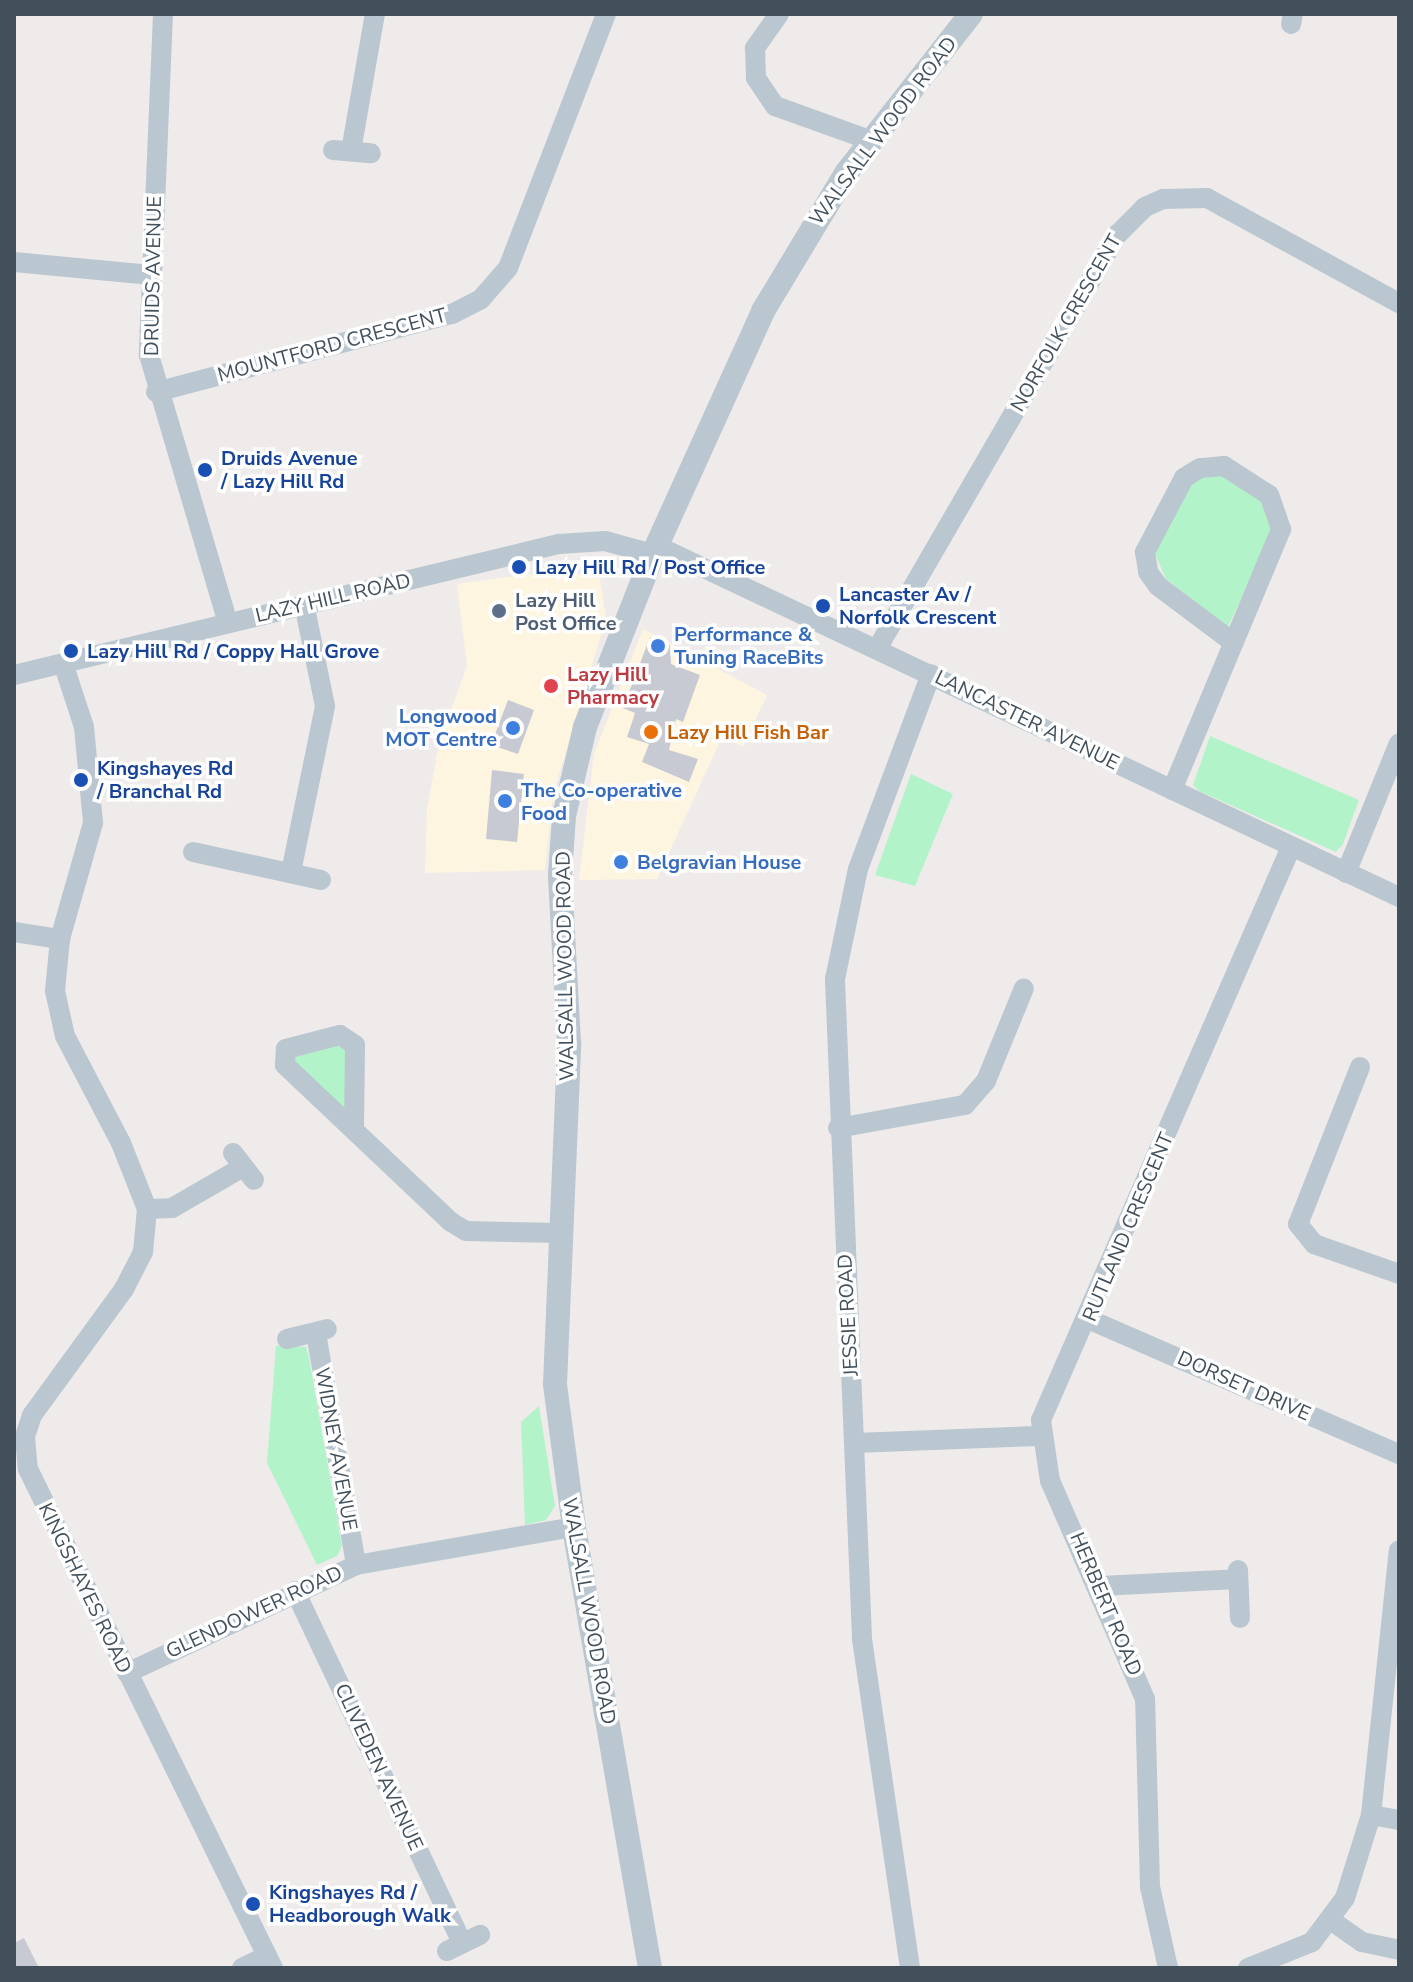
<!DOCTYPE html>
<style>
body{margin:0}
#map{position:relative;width:1413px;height:1982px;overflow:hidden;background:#efebeb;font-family:"Nunito Sans",sans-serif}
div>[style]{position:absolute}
.commercial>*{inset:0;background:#fef5e0}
.green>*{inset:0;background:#b3f3ca}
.building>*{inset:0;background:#c7cad2}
.minor>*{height:20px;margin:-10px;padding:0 10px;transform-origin:10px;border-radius:10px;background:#bac7d0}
.tertiary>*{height:24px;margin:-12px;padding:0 12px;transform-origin:12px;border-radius:12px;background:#bac7d0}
.dots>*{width:22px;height:22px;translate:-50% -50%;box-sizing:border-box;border:4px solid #fff;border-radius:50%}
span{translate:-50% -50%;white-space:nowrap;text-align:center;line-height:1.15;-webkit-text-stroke:7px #fff;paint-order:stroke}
.street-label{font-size:20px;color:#42505b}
.transit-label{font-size:20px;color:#164399;font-weight:700}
.left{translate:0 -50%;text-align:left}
.service-label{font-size:20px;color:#4e5e75;font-weight:700}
.shop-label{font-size:20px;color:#366cbe;font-weight:700}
.right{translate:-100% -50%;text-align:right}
.health-label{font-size:20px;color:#be3a42;font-weight:700}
.food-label{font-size:20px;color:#c56008;font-weight:700}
.frame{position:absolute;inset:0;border:16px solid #42505b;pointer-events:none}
</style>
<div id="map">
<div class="commercial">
<div style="clip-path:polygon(561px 570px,600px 579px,606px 619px,553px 794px,545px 870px,425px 873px,427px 810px,439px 743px,467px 666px,457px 584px)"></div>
<div style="clip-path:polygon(643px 629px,767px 695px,743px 747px,722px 737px,657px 879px,579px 880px,594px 754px)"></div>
</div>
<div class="green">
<div style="clip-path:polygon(1222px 474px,1262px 499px,1273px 529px,1228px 627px,1166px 579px,1153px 549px,1188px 484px,1202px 475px)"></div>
<div style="clip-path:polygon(1210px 736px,1359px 800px,1343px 844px,1336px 852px,1199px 791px,1193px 785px)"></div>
<div style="clip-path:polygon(911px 774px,953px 794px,915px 886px,875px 875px)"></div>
<div style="clip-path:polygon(335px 1044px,349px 1052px,349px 1108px,343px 1111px,291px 1062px,293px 1055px)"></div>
<div style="clip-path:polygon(276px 1346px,306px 1347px,309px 1357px,342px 1546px,337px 1556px,317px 1565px,267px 1463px)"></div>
<div style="clip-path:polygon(539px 1406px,555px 1506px,546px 1520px,525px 1525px,521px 1422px)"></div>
</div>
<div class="building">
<div style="clip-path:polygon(650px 637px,670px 645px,671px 664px,700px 675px,683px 722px,676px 719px,669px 750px,698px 759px,689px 782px,642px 762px,649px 744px,627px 737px,635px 713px,623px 708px)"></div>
<div style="clip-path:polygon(508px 700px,534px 710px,518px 754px,491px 745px)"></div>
<div style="clip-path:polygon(492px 770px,524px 774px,517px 842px,486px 839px)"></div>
<div style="clip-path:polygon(24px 1938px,39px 1968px,14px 1968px,14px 1943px)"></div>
</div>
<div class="minor">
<div style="left:163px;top:14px;width:341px;rotate:92.4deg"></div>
<div style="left:149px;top:355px;width:279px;rotate:73.6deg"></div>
<div style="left:779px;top:14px;width:42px;rotate:125.2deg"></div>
<div style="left:755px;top:48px;width:30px;rotate:88deg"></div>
<div style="left:756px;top:78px;width:34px;rotate:56deg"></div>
<div style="left:775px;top:106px;width:103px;rotate:19.8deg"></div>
<div style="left:1291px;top:24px;width:10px;rotate:-79deg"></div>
<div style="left:333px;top:150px;width:38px;rotate:5deg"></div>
<div style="left:351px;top:151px;width:139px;rotate:-80.1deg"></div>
<div style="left:14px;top:262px;width:138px;rotate:5.4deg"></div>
<div style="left:156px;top:392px;width:306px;rotate:-14.8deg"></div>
<div style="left:452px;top:314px;width:33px;rotate:-27deg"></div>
<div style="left:481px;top:299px;width:41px;rotate:-48.9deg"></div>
<div style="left:508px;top:268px;width:272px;rotate:-68.9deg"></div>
<div style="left:877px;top:649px;width:480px;rotate:-59.9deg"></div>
<div style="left:1118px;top:234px;width:38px;rotate:-45deg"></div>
<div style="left:1145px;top:207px;width:20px;rotate:-24deg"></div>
<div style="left:1163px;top:199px;width:44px;rotate:-1.3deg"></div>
<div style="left:1207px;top:198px;width:219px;rotate:28.7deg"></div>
<div style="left:64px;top:666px;width:64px;rotate:71.8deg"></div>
<div style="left:84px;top:727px;width:96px;rotate:84.6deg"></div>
<div style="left:93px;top:823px;width:121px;rotate:105.9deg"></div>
<div style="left:60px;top:939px;width:52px;rotate:95.5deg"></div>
<div style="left:55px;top:991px;width:46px;rotate:77.5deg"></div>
<div style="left:65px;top:1036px;width:121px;rotate:62.4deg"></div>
<div style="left:121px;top:1143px;width:71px;rotate:68.5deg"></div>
<div style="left:147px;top:1209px;width:43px;rotate:95.3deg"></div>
<div style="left:143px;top:1252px;width:42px;rotate:117.2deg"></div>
<div style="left:124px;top:1289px;width:156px;rotate:126.1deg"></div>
<div style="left:32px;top:1415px;width:23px;rotate:108deg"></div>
<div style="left:25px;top:1437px;width:32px;rotate:85deg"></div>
<div style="left:28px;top:1469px;width:556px;rotate:63.85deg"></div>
<div style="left:14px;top:675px;width:561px;rotate:-13.52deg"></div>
<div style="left:559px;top:544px;width:46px;rotate:-3.7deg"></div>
<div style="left:605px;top:541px;width:50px;rotate:15.2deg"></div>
<div style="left:653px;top:554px;width:17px;rotate:-7deg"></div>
<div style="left:670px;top:552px;width:807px;rotate:25.33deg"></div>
<div style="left:1172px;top:790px;width:283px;rotate:-67.3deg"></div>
<div style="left:1281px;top:529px;width:36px;rotate:-109deg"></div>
<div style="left:1269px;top:495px;width:54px;rotate:-147.2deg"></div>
<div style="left:1224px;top:466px;width:24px;rotate:175deg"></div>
<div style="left:1200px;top:468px;width:19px;rotate:148deg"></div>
<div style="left:1184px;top:478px;width:84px;rotate:117.8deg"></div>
<div style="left:1145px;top:552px;width:20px;rotate:81deg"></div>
<div style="left:1148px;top:572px;width:17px;rotate:54deg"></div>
<div style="left:1158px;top:586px;width:90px;rotate:36.9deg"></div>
<div style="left:193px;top:852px;width:131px;rotate:12.3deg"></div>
<div style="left:291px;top:872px;width:169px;rotate:-78.4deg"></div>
<div style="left:325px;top:706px;width:104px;rotate:-101.6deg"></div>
<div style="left:1346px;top:873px;width:140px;rotate:-67.8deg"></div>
<div style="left:14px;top:932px;width:47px;rotate:8.7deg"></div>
<div style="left:1360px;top:1067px;width:169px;rotate:111.5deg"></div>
<div style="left:1298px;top:1224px;width:26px;rotate:51deg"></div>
<div style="left:1314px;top:1244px;width:90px;rotate:19.4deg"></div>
<div style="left:838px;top:1128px;width:129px;rotate:-10.3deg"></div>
<div style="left:965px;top:1105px;width:32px;rotate:-49deg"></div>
<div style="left:986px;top:1081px;width:100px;rotate:-67.8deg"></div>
<div style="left:354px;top:1129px;width:84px;rotate:-89.3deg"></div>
<div style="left:355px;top:1045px;width:18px;rotate:-146deg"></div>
<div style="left:340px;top:1035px;width:56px;rotate:165.5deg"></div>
<div style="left:286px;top:1049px;width:16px;rotate:94deg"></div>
<div style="left:285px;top:1065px;width:228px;rotate:43.4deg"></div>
<div style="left:451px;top:1222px;width:17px;rotate:31deg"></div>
<div style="left:466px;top:1231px;width:94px;rotate:1.2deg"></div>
<div style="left:233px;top:1153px;width:34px;rotate:52deg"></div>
<div style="left:147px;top:1209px;width:25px;rotate:-2deg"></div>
<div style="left:172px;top:1208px;width:82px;rotate:-30deg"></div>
<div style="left:1088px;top:1319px;width:339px;rotate:23.5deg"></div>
<div style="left:316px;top:1333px;width:235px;rotate:80.2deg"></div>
<div style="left:287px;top:1339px;width:41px;rotate:-14deg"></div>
<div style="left:855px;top:1443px;width:185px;rotate:-2.2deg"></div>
<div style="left:1238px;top:1570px;width:48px;rotate:87.6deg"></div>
<div style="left:1101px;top:1586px;width:136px;rotate:-2.9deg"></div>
<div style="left:295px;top:1591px;width:390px;rotate:64.6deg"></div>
<div style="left:127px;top:1673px;width:253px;rotate:-25.2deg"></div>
<div style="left:356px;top:1565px;width:221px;rotate:-9.9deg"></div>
<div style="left:1371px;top:1815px;width:28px;rotate:10deg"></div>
<div style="left:1332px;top:1921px;width:37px;rotate:35deg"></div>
<div style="left:1362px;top:1942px;width:38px;rotate:12deg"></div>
<div style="left:447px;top:1951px;width:37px;rotate:-26deg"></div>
<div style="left:242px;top:1968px;width:28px;rotate:-26deg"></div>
<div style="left:910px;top:1968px;width:333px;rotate:-98.3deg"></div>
<div style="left:862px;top:1638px;width:660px;rotate:-92.35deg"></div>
<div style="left:835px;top:979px;width:112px;rotate:-78.2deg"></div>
<div style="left:858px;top:869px;width:208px;rotate:-69.5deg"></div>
<div style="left:1168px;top:1968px;width:83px;rotate:-102.5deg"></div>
<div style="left:1150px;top:1887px;width:188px;rotate:-91.5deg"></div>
<div style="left:1145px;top:1699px;width:238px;rotate:-113.5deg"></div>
<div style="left:1050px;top:1481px;width:62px;rotate:-98.4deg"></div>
<div style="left:1041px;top:1420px;width:625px;rotate:-66.43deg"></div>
<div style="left:1248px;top:1968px;width:69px;rotate:-22.1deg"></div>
<div style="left:1312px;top:1942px;width:55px;rotate:-53.1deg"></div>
<div style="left:1345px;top:1898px;width:87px;rotate:-72.6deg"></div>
<div style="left:1371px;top:1815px;width:266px;rotate:-84deg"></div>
</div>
<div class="tertiary">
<div style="left:650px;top:1968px;width:448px;rotate:-99.8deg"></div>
<div style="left:574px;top:1527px;width:144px;rotate:-97.6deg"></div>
<div style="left:555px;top:1384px;width:341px;rotate:-87.6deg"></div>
<div style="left:569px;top:1043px;width:168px;rotate:-93.1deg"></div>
<div style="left:560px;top:875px;width:59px;rotate:-86.1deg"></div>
<div style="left:564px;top:816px;width:91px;rotate:-76.7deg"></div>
<div style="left:585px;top:727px;width:186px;rotate:-68.5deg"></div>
<div style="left:653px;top:554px;width:267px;rotate:-65.6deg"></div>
<div style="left:763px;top:311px;width:162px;rotate:-58.9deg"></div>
<div style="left:847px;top:172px;width:201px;rotate:-51.9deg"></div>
</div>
<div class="dots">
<div style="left:205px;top:470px;background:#1a4fb4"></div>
<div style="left:519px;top:567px;background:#1a4fb4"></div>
<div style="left:823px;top:606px;background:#1a4fb4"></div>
<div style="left:499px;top:611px;background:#5c6f8a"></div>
<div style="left:658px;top:646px;background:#3f7fe0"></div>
<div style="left:71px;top:651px;background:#1a4fb4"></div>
<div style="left:551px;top:686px;background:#e0444e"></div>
<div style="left:513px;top:728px;background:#3f7fe0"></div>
<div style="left:651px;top:732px;background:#e8710a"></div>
<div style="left:81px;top:780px;background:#1a4fb4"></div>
<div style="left:505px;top:801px;background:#3f7fe0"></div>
<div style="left:621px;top:862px;background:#3f7fe0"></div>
<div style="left:253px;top:1904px;background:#1a4fb4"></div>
</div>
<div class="street-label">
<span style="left:883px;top:131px;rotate:-53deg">WALSALL WOOD ROAD</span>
<span style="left:153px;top:276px;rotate:-89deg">DRUIDS AVENUE</span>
<span style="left:1066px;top:323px;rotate:-60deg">NORFOLK CRESCENT</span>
<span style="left:332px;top:345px;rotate:-15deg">MOUNTFORD CRESCENT</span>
<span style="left:333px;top:598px;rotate:-13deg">LAZY HILL ROAD</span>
<span style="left:1027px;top:720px;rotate:26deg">LANCASTER AVENUE</span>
<span style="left:565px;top:966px;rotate:-91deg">WALSALL WOOD ROAD</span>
<span style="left:1128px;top:1227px;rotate:-67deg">RUTLAND CRESCENT</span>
<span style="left:848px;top:1315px;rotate:-93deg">JESSIE ROAD</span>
<span style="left:1244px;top:1386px;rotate:24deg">DORSET DRIVE</span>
<span style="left:336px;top:1449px;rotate:80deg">WIDNEY AVENUE</span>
<span style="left:85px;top:1588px;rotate:64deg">KINGSHAYES ROAD</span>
<span style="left:1106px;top:1604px;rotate:67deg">HERBERT ROAD</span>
<span style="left:589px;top:1611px;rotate:80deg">WALSALL WOOD ROAD</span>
<span style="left:254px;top:1612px;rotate:-25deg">GLENDOWER ROAD</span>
<span style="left:379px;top:1767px;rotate:65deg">CLIVEDEN AVENUE</span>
</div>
<div class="transit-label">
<span class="left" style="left:221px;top:470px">Druids Avenue<br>/ Lazy Hill Rd</span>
<span class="left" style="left:535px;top:567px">Lazy Hill Rd / Post Office</span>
<span class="left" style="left:839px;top:606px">Lancaster Av /<br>Norfolk Crescent</span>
<span class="left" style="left:87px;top:651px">Lazy Hill Rd / Coppy Hall Grove</span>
<span class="left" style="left:97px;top:780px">Kingshayes Rd<br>/ Branchal Rd</span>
<span class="left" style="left:269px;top:1904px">Kingshayes Rd /<br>Headborough Walk</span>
</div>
<div class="service-label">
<span class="left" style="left:515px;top:612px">Lazy Hill<br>Post Office</span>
</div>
<div class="shop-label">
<span class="left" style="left:674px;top:646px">Performance &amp;<br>Tuning RaceBits</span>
<span class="right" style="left:497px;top:728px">Longwood<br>MOT Centre</span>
<span class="left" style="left:521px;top:802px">The Co-operative<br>Food</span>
<span class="left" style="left:637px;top:862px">Belgravian House</span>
</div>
<div class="health-label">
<span class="left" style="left:567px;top:686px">Lazy Hill<br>Pharmacy</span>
</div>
<div class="food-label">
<span class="left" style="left:667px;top:732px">Lazy Hill Fish Bar</span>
</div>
<div class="frame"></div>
</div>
